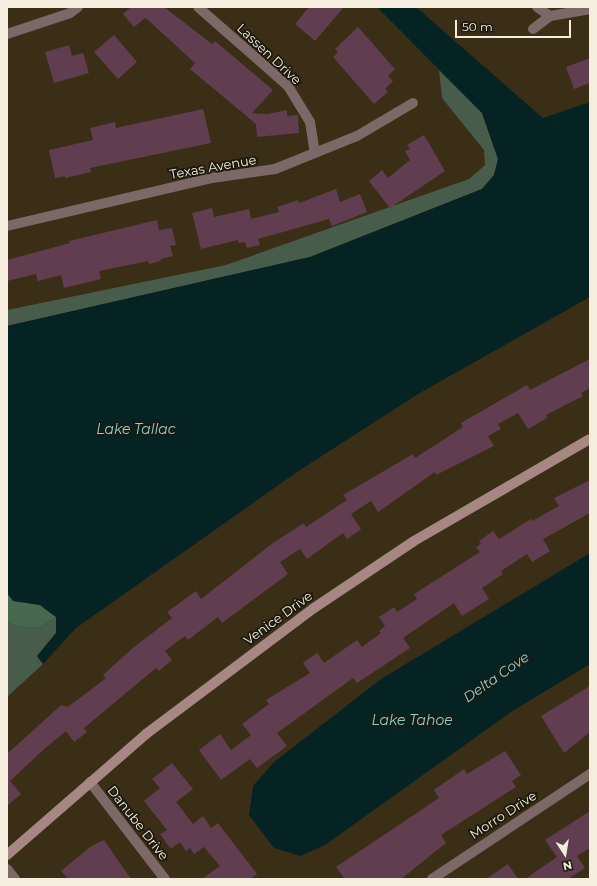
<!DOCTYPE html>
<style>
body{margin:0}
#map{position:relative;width:597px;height:886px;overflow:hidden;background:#3a2f16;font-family:Montserrat,sans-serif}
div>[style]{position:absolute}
.green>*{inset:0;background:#485c4c}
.forest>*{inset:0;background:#47684e}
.water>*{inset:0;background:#062323}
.building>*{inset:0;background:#613d50}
.street>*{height:10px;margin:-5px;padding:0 5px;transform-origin:5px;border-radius:5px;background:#7c6867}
.secondary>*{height:10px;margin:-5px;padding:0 5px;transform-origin:5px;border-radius:5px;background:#a68784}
span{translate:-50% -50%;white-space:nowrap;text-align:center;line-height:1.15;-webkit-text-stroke:3.5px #1d180d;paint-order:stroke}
.street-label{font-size:13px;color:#f5eedf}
.water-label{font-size:14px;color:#7dd8d9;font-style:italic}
.frame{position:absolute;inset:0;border:8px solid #f5eedf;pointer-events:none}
.north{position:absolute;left:545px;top:834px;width:40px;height:40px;-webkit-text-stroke:3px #1d180d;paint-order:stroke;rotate:168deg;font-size:11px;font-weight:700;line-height:16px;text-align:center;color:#f5eedf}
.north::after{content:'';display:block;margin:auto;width:14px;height:18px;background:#f5eedf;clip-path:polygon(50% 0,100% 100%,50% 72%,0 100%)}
.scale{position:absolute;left:455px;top:20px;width:116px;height:18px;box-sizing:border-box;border:2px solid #f5eedf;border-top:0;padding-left:5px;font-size:12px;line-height:14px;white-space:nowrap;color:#f5eedf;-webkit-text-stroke:3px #1d180d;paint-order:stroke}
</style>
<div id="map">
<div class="green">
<div style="clip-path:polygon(439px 70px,482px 113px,498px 159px,494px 175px,482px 189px,310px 257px,7px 326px,7px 310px,226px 265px,469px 179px,485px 165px,484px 150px,442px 98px)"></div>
<div style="clip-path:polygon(56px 617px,56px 633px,37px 656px,43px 664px,7px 697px,7px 622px,15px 626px,39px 628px)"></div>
</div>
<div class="forest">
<div style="clip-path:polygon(7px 593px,14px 601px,40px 605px,56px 617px,39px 628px,15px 626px,7px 622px)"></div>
</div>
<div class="water">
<div style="clip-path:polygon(377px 7px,416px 7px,543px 118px,590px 102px,590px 297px,418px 394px,297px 472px,76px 628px,43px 664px,37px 656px,56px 633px,56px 617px,40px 605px,13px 601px,7px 593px,7px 326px,310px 257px,482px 189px,494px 175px,498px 159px,482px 113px)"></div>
<div style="clip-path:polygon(590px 553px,590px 664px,511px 712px,325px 845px,300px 856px,274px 848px,249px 815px,253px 786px,274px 762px,381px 679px)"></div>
</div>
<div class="building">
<div style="clip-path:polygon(131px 7px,164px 7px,212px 44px,215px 41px,273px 90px,252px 113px,268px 114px,287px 110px,287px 116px,298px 115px,299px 133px,257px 137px,256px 124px,190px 69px,195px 63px,149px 21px,145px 18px,134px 27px,123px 14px)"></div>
<div style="clip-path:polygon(309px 7px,344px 7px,315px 41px,295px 24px)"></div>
<div style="clip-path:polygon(358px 27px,395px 69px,388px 76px,393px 81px,385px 89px,388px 92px,374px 104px,333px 57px,338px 52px,335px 49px)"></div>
<div style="clip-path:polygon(114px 35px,137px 62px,118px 79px,94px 52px)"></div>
<div style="clip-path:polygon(69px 45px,72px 56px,83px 53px,89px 73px,54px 83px,45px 52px)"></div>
<div style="clip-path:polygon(590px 58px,590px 83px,574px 89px,566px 67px)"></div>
<div style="clip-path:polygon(203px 109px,211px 143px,90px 168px,91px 172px,65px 178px,65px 176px,55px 178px,49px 150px,93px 140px,90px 128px,115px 122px,116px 128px)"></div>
<div style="clip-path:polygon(424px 135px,445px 171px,390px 208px,369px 181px,382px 170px,388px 178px,410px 160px,405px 151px,410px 149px,407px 145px)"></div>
<div style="clip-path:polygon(336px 189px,340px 202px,360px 194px,367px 212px,332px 226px,329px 219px,258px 239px,260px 245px,247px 248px,245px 242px,239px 243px,238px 240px,201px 249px,192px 213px,212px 208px,214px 217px,249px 209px,251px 219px,279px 212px,277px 207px,298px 200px,299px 203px)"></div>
<div style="clip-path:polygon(157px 220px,159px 230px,172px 228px,176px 245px,170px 246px,173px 256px,160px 259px,161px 261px,149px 264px,148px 261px,99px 271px,101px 279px,64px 288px,61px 275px,38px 281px,36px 274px,7px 281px,7px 260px,70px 243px,69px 241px)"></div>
<div style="clip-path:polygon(590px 359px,590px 388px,581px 393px,583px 396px,546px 415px,547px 418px,528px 429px,518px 413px,498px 424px,501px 429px,488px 436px,494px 446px,436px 475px,435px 472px,378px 512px,371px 501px,351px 514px,361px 529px,347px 539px,343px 533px,307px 559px,300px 549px,280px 562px,288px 574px,222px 623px,218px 617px,188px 640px,185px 636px,165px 651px,172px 660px,159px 671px,156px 668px,84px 728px,87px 732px,74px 742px,66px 731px,44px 749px,10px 781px,21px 794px,7px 806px,7px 754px,61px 705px,68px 707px,106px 678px,103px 675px,134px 647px,172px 618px,167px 612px,196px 591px,201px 599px,273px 543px,304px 523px,306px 527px,347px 500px,343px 495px,413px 454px,415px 458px,463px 427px,461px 423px,527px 385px,530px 390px)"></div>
<div style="clip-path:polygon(590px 480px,590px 513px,543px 539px,550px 551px,532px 562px,527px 554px,501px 571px,503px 574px,482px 588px,489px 599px,462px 616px,454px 603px,403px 638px,410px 648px,357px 683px,353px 678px,277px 733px,287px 746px,257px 768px,250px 759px,221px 780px,199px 750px,220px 734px,231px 750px,251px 735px,242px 724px,269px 704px,266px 700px,310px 673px,303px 663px,317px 653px,324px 663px,357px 640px,362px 647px,381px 633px,379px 631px,385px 626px,379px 617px,394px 607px,397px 612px,417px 599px,414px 594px,480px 552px,476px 547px,481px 544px,479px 541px,493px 531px,499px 539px,531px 519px,532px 521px,559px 506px,554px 498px)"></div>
<div style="clip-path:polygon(590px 686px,590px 732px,564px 753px,541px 716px)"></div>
<div style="clip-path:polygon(505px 751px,521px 775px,512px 781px,516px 787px,441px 835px,446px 843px,401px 879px,345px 879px,336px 867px,439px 798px,434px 790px,464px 769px,467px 774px)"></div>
<div style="clip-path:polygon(172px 763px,193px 789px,176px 802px,193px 824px,203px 816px,211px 828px,218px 823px,257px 874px,250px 879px,202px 879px,220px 866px,204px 847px,194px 854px,190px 848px,186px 851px,180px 842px,171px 849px,160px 834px,167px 830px,144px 801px,160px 788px,152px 779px)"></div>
<div style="clip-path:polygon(590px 811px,590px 848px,577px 856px,585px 868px,568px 879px,525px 879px,557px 857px,545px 840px)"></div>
<div style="clip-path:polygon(104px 840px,131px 879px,68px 879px,61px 871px,90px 847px)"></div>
<div style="clip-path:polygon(508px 864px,518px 879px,486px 879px)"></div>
</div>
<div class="street">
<div style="left:198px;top:7px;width:120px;rotate:41.3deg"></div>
<div style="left:288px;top:86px;width:42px;rotate:58.6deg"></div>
<div style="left:310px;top:122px;width:30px;rotate:81deg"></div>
<div style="left:537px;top:7px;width:16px;rotate:35deg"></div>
<div style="left:533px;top:29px;width:21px;rotate:-37deg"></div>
<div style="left:550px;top:16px;width:41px;rotate:-9.9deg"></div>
<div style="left:7px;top:34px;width:66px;rotate:-18.4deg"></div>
<div style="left:70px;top:13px;width:10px;rotate:-37deg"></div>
<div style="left:7px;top:226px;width:211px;rotate:-13.2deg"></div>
<div style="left:212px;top:178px;width:64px;rotate:-8.1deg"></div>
<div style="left:275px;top:169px;width:88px;rotate:-21.9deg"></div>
<div style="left:357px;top:136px;width:65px;rotate:-30.5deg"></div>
<div style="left:90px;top:782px;width:123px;rotate:52.3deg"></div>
<div style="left:7px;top:869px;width:13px;rotate:51deg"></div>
<div style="left:432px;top:879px;width:190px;rotate:-33.6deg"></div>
</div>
<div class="secondary">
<div style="left:7px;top:855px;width:184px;rotate:-41deg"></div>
<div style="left:146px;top:734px;width:210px;rotate:-36.9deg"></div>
<div style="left:314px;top:608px;width:120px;rotate:-33.8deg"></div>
<div style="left:414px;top:541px;width:203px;rotate:-30.1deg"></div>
</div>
<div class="street-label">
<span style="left:269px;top:54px;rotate:43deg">Lassen Drive</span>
<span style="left:213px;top:167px;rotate:-10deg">Texas Avenue</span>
<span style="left:278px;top:618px;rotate:-36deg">Venice Drive</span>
<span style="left:503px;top:815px;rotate:-33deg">Morro Drive</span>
<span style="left:138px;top:823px;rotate:52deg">Danube Drive</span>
</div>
<div class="water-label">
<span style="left:136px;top:429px">Lake Tallac</span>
<span style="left:496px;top:677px;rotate:-35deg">Delta Cove</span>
<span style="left:412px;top:720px">Lake Tahoe</span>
</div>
<div class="frame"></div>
<div class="north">N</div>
<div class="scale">50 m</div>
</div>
